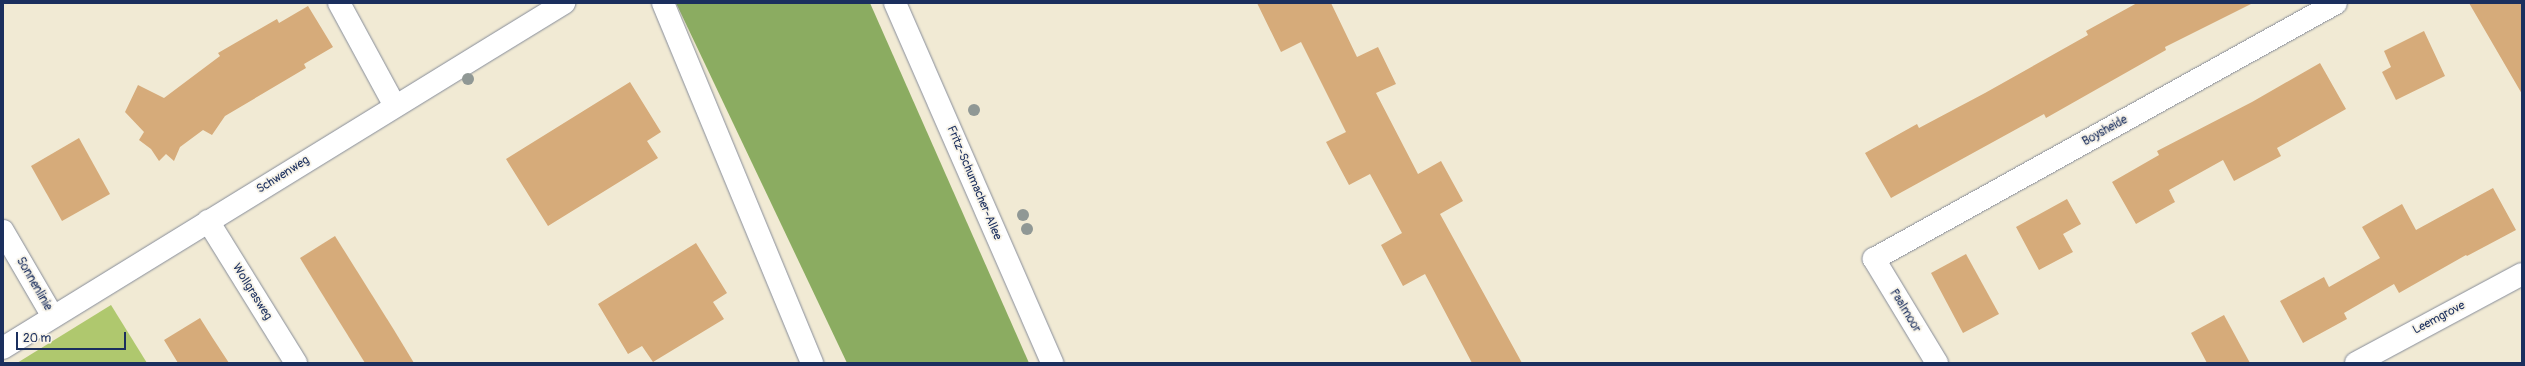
<!DOCTYPE html>
<style>
body{margin:0}
#map{position:relative;width:2525px;height:366px;overflow:hidden;background:#f1ead4;font-family:Pangolin,sans-serif}
div>[style]{position:absolute}
.green>*{inset:0;background:#afc86e}
.forest>*{inset:0;background:#8bac61}
.building>*{inset:0;background:#d6ab7a}
.roads{filter:drop-shadow(0 0 1px #868c99) drop-shadow(0 0 1px #868c99)}
.street>*{height:22px;margin:-11px;padding:0 11px;transform-origin:11px;border-radius:11px;background:#fff}
.trees>*{width:12px;height:12px;margin:-6px;border-radius:50%;background:#909895}
span{translate:-50% -50%;white-space:nowrap;text-align:center;line-height:1.15;-webkit-text-stroke:3.5px #f7f3e8;paint-order:stroke}
.street-label{font-size:12px;color:#1b2f5e}
.frame{position:absolute;inset:0;border:4px solid #1b2f5e;pointer-events:none}
.scale{position:absolute;left:16px;top:332px;width:110px;height:18px;box-sizing:border-box;border:2px solid #1b2f5e;border-top:0;padding-left:5px;font-size:12px;line-height:14px;white-space:nowrap;color:#1b2f5e;-webkit-text-stroke:3px #f7f3e8;paint-order:stroke}
</style>
<div id="map">
<div class="green">
<div style="clip-path:polygon(111px 305px,147px 363px,17px 363px)"></div>
</div>
<div class="forest">
<div style="clip-path:polygon(676px 3px,870px 3px,1029px 363px,847px 363px)"></div>
</div>
<div class="building">
<div style="clip-path:polygon(1257px 3px,1331px 3px,1357px 57px,1378px 47px,1396px 84px,1376px 93px,1418px 174px,1441px 161px,1463px 201px,1440px 214px,1522px 363px,1472px 363px,1425px 274px,1403px 286px,1381px 245px,1402px 233px,1370px 174px,1349px 185px,1326px 142px,1346px 132px,1301px 42px,1281px 52px)"></div>
<div style="clip-path:polygon(2137px 3px,2253px 3px,2165px 47px,2166px 50px,2046px 118px,2044px 114px,1891px 198px,1865px 153px,1917px 124px,1919px 128px,1985px 93px,2088px 35px,2086px 31px)"></div>
<div style="clip-path:polygon(2469px 3px,2522px 3px,2522px 94px,2483px 27px)"></div>
<div style="clip-path:polygon(308px 6px,333px 47px,304px 64px,306px 68px,225px 116px,212px 135px,203px 130px,180px 147px,174px 161px,166px 154px,159px 161px,151px 149px,139px 140px,144px 132px,125px 112px,138px 85px,164px 98px,220px 56px,218px 53px,277px 19px,279px 23px)"></div>
<div style="clip-path:polygon(2424px 31px,2445px 76px,2396px 100px,2382px 72px,2391px 67px,2384px 51px)"></div>
<div style="clip-path:polygon(2320px 63px,2346px 109px,2277px 148px,2281px 156px,2234px 181px,2223px 160px,2169px 190px,2175px 202px,2136px 224px,2112px 182px,2159px 155px,2157px 151px,2252px 102px)"></div>
<div style="clip-path:polygon(630px 82px,661px 132px,647px 141px,658px 158px,548px 226px,506px 159px)"></div>
<div style="clip-path:polygon(79px 138px,110px 194px,62px 221px,31px 166px)"></div>
<div style="clip-path:polygon(2493px 188px,2516px 230px,2467px 256px,2466px 255px,2399px 293px,2394px 284px,2344px 313px,2347px 319px,2303px 343px,2280px 301px,2324px 277px,2329px 287px,2380px 258px,2362px 227px,2402px 204px,2416px 230px)"></div>
<div style="clip-path:polygon(2067px 199px,2081px 224px,2063px 234px,2073px 252px,2039px 270px,2016px 227px)"></div>
<div style="clip-path:polygon(335px 236px,394px 330px,414px 363px,365px 363px,319px 289px,300px 258px)"></div>
<div style="clip-path:polygon(696px 243px,727px 293px,713px 302px,724px 319px,653px 362px,642px 346px,628px 354px,598px 304px)"></div>
<div style="clip-path:polygon(1966px 254px,1999px 314px,1963px 333px,1931px 273px)"></div>
<div style="clip-path:polygon(2224px 315px,2250px 363px,2207px 363px,2191px 333px)"></div>
<div style="clip-path:polygon(200px 318px,212px 337px,229px 363px,178px 363px,164px 340px)"></div>
</div>
<div class="roads">
<div class="street">
<div style="left:339px;top:3px;width:117px;rotate:61.5deg"></div>
<div style="left:663px;top:3px;width:390px;rotate:67.5deg"></div>
<div style="left:895px;top:3px;width:393px;rotate:66.4deg"></div>
<div style="left:208px;top:221px;width:167px;rotate:58.2deg"></div>
<div style="left:3px;top:231px;width:99px;rotate:59.8deg"></div>
<div style="left:3px;top:348px;width:659px;rotate:-31.59deg"></div>
<div style="left:1937px;top:363px;width:122px;rotate:-121.2deg"></div>
<div style="left:1874px;top:259px;width:528px;rotate:-28.99deg"></div>
<div style="left:2356px;top:363px;width:188px;rotate:-28.2deg"></div>
</div>
</div>
<div class="trees">
<div style="left:468px;top:79px"></div>
<div style="left:974px;top:110px"></div>
<div style="left:1023px;top:215px"></div>
<div style="left:1027px;top:229px"></div>
</div>
<div class="street-label">
<span style="left:2105px;top:131px;rotate:-29deg">Boysheide</span>
<span style="left:283px;top:175px;rotate:-32deg">Schwenweg</span>
<span style="left:974px;top:183px;rotate:67deg">Fritz-Schumacher-Allee</span>
<span style="left:34px;top:284px;rotate:60deg">Sonnenlinie</span>
<span style="left:252px;top:292px;rotate:58deg">Wollgrasweg</span>
<span style="left:1905px;top:311px;rotate:58deg">Paalmoor</span>
<span style="left:2439px;top:318px;rotate:-28deg">Leemgrove</span>
</div>
<div class="frame"></div>
<div class="scale">20 m</div>
</div>
